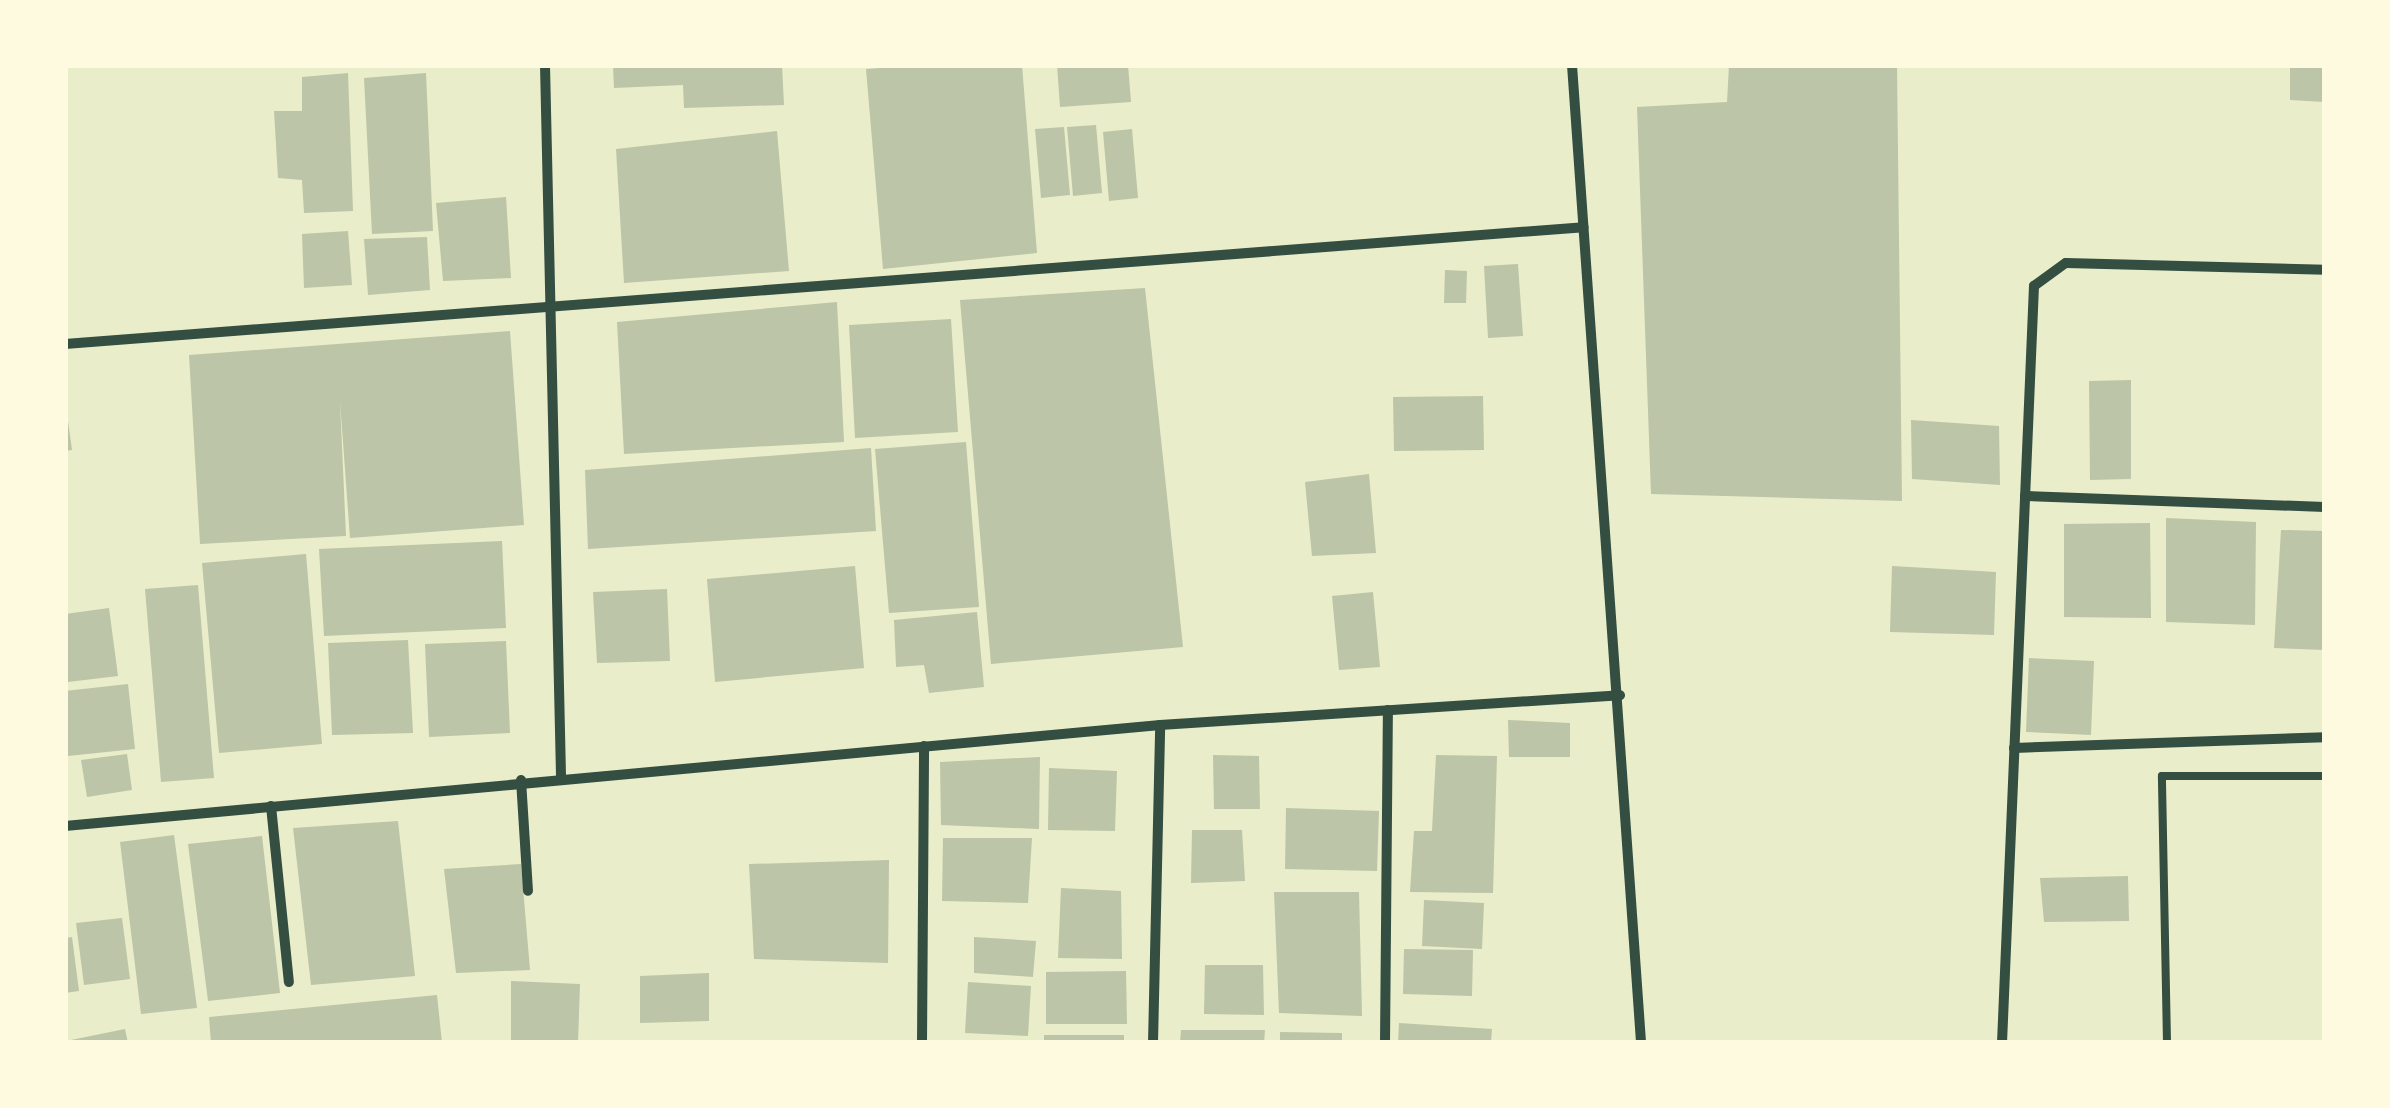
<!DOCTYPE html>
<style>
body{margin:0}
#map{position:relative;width:2390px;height:1108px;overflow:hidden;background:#e9edc9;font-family:"Nunito Sans",sans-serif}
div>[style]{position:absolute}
.building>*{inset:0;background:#bcc5a7}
.service>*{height:8px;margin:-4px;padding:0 4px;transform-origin:4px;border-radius:4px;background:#344e41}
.minor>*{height:10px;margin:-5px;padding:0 5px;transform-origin:5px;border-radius:5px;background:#344e41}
span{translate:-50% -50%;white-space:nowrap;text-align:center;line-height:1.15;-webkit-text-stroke:10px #fefae0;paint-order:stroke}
.frame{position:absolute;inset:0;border:68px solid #fefae0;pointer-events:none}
</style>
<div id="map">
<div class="building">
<div style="clip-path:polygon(613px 65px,782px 65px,784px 105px,684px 108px,683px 85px,614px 88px)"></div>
<div style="clip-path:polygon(921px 65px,1022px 65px,1037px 253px,883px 269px,866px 69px)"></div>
<div style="clip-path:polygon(1057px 65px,1128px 65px,1131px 102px,1060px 107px)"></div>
<div style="clip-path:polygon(1729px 65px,1897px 65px,1902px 501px,1651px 494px,1637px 107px,1727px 102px)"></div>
<div style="clip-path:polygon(2290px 65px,2325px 65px,2325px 102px,2290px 100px)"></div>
<div style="clip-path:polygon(348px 73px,353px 211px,304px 213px,302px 180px,278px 178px,274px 111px,302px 111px,302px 77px)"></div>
<div style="clip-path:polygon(426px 73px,433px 231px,372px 234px,364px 78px)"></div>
<div style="clip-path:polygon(1096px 125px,1102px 193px,1073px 196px,1067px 127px)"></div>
<div style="clip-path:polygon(1064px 127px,1070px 195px,1041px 198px,1035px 129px)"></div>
<div style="clip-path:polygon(1132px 129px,1138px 198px,1109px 201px,1103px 132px)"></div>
<div style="clip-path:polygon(777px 131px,789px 271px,624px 283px,616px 149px)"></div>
<div style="clip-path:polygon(506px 197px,511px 278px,443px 281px,436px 203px)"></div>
<div style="clip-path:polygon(348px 231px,352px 285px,304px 288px,302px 234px)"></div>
<div style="clip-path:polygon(427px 237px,430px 290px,368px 295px,364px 239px)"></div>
<div style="clip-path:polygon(1518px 264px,1523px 336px,1488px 338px,1484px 266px)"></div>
<div style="clip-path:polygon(1445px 270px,1467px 271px,1466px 303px,1444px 303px)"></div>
<div style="clip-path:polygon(1145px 288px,1183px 647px,991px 664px,960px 300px)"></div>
<div style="clip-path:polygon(837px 302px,844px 442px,624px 454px,617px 322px)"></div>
<div style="clip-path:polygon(951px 319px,958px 432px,855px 438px,849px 325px)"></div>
<div style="clip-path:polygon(510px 331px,524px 525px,350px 538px,340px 401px,346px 536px,200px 544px,189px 355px)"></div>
<div style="clip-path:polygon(2131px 380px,2131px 479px,2090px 480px,2089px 381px)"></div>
<div style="clip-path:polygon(1483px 396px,1484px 450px,1394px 451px,1393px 397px)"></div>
<div style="clip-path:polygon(67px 414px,72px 450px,65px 451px,65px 415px)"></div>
<div style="clip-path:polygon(1911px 420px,1999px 426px,2000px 485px,1912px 479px)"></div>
<div style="clip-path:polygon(966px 442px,979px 607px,889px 613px,875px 449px)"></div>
<div style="clip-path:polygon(871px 448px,876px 531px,588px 549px,585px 470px)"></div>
<div style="clip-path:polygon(1369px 474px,1376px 553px,1312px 556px,1305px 482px)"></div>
<div style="clip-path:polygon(2166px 518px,2256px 522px,2255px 625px,2166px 622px)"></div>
<div style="clip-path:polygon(2150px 523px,2151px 618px,2064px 617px,2064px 524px)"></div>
<div style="clip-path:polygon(2281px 530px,2325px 531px,2325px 650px,2274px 648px)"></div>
<div style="clip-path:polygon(502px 541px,506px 628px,324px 636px,319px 549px)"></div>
<div style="clip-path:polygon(306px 554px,322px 744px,219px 753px,202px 563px)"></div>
<div style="clip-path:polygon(855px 566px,864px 668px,715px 682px,707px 579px)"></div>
<div style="clip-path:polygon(1892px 566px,1996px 572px,1994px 635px,1890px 632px)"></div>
<div style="clip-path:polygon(198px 585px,214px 778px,161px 782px,145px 589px)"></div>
<div style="clip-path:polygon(667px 589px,670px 661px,597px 663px,593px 592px)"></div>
<div style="clip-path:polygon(1373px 592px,1380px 667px,1339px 670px,1332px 596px)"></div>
<div style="clip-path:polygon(109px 608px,118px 676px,68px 682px,65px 614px)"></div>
<div style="clip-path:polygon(977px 612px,984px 687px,929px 693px,924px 665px,896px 667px,894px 620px)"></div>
<div style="clip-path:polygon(408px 640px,413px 733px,332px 735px,328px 643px)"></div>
<div style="clip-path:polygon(506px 641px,510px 733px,429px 737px,425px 644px)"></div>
<div style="clip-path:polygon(2029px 658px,2094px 661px,2091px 735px,2026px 732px)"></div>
<div style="clip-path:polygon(128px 684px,135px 749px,68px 756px,65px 691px)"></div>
<div style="clip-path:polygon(1508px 720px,1570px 723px,1570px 757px,1509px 757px)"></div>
<div style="clip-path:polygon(127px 754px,132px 790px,87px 797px,81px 760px)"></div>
<div style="clip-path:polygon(1213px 755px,1259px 756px,1260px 809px,1214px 809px)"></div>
<div style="clip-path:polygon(1436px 755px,1497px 756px,1493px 893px,1410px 892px,1414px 831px,1432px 831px)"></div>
<div style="clip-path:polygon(1040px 757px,1039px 829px,941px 825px,940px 762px)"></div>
<div style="clip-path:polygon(1049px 768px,1117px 771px,1115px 831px,1048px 830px)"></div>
<div style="clip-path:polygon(1286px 808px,1379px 811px,1377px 871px,1285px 869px)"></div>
<div style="clip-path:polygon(398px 821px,415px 976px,311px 985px,293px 828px)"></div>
<div style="clip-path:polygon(1192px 830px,1242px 830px,1245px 881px,1191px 883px)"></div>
<div style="clip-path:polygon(174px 835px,197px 1008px,141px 1014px,120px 842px)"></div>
<div style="clip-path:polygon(262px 836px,280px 993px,208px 1001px,188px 844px)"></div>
<div style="clip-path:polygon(943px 838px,1032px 838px,1028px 903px,942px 901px)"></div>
<div style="clip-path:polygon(889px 860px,888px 963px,754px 959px,749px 864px)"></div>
<div style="clip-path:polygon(521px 864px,530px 970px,456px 973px,444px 869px)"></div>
<div style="clip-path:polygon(2128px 876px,2129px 921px,2044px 922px,2040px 878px)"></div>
<div style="clip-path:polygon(1061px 888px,1121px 891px,1122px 959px,1058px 958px)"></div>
<div style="clip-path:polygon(1274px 892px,1359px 892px,1362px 1016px,1279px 1013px)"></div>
<div style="clip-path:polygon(1424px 900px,1484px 903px,1482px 949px,1422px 946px)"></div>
<div style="clip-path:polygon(122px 918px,130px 979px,84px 985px,76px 923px)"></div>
<div style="clip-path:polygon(72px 937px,79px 991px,65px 993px,65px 938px)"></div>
<div style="clip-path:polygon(974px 937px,1036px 941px,1033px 977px,974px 973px)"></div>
<div style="clip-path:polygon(1404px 949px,1473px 950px,1472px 996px,1403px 994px)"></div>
<div style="clip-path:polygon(1205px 965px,1263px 965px,1264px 1015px,1204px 1014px)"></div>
<div style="clip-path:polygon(1126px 971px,1127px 1024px,1046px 1024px,1046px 972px)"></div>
<div style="clip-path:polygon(709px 973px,709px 1021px,640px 1023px,640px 976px)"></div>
<div style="clip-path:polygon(511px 981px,580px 984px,578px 1043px,511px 1043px)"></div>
<div style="clip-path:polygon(968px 982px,1031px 986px,1028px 1036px,965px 1033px)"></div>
<div style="clip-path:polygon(437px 995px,442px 1043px,211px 1043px,209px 1017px)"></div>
<div style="clip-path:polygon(1399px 1023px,1492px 1029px,1491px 1043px,1398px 1043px)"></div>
<div style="clip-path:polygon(125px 1029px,128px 1043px,66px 1043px,66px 1041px)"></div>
<div style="clip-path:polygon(1181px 1030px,1265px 1030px,1264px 1043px,1180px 1043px)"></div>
<div style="clip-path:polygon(1280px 1032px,1342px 1033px,1342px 1043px,1280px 1043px)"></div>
<div style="clip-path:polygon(1044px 1035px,1124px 1035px,1124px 1043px,1044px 1043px)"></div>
</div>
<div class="service">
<div style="left:2167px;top:1043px;width:267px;rotate:-91.1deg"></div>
<div style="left:2162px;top:776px;width:163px"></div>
</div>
<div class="minor">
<div style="left:545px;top:65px;width:711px;rotate:88.71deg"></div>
<div style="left:1572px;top:65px;width:980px;rotate:85.96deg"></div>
<div style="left:65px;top:344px;width:1523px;rotate:-4.4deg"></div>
<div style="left:2025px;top:496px;width:300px;rotate:2.1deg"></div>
<div style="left:2014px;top:748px;width:311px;rotate:-2deg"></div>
<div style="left:521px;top:780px;width:111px;rotate:86.4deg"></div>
<div style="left:271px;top:806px;width:177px;rotate:84.2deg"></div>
<div style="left:65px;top:826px;width:1100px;rotate:-5.27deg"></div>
<div style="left:1160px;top:725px;width:461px;rotate:-3.7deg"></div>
<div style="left:922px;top:1043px;width:297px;rotate:-89.6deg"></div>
<div style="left:1153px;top:1043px;width:318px;rotate:-88.7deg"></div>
<div style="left:1385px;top:1043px;width:333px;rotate:-89.5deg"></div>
<div style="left:2002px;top:1043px;width:758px;rotate:-87.58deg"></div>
<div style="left:2034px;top:286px;width:39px;rotate:-36deg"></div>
<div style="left:2066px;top:263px;width:259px;rotate:1.5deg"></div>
</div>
<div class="frame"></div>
</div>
